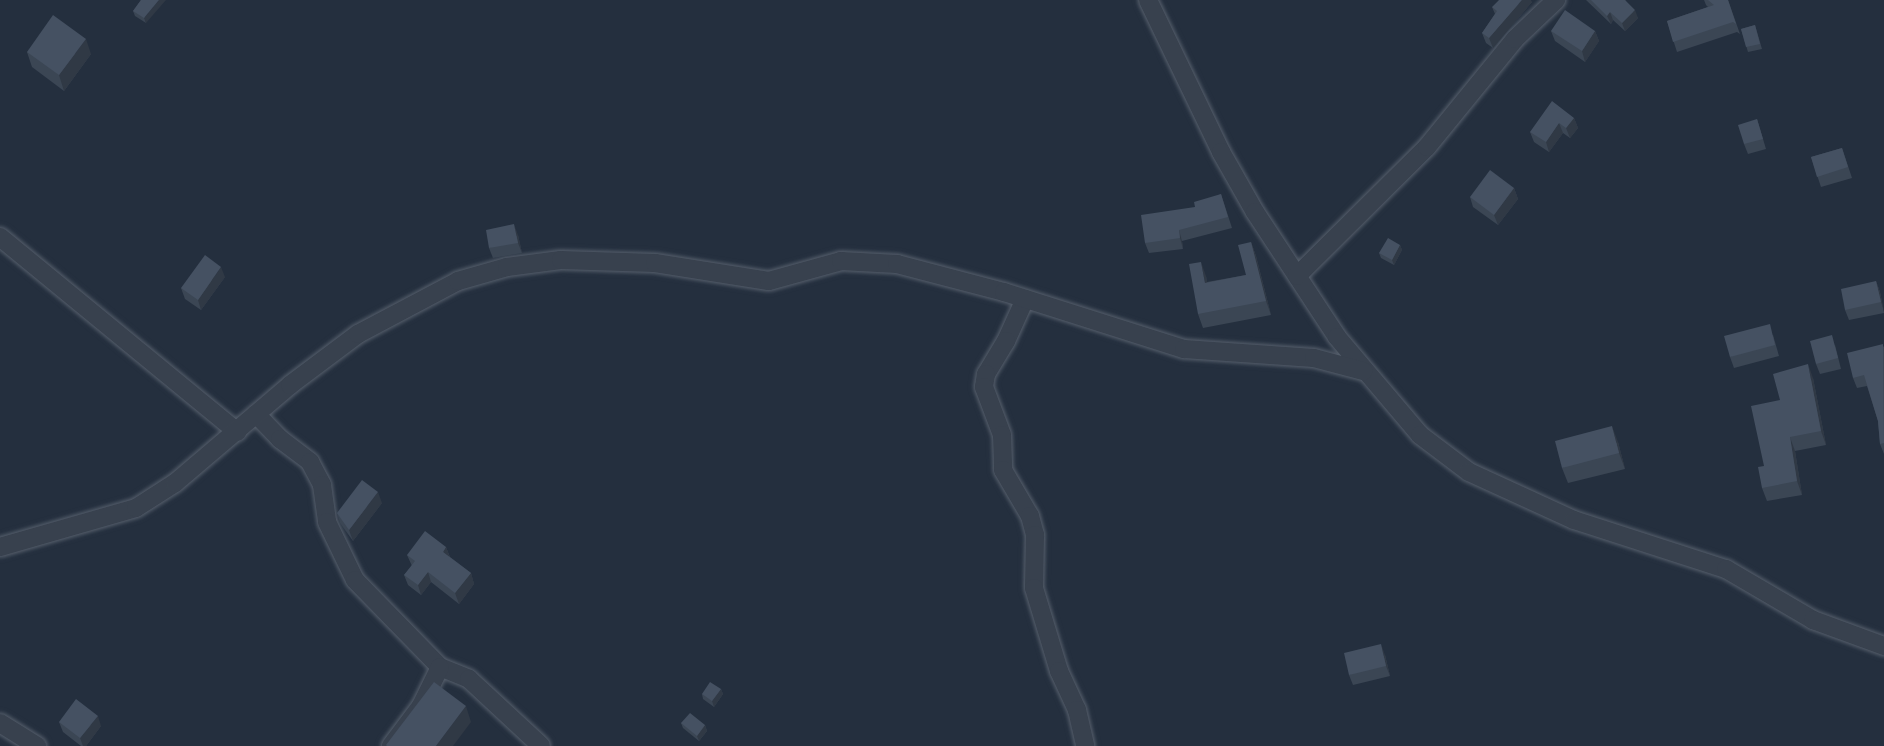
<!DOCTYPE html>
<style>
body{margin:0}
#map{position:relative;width:1884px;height:746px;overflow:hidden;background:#242f3e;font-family:Figtree,sans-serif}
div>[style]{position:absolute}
.roads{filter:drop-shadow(0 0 2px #565f6c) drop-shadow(0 0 2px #565f6c)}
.minor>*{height:18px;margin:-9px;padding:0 9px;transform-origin:9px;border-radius:9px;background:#38414e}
.wall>*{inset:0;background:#3b4654}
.shaded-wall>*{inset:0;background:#303945}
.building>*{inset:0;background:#455162}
span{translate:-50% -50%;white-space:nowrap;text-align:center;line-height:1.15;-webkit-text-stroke:5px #1d2633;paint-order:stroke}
</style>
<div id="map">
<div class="roads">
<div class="minor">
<div style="left:1148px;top:0;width:169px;rotate:64.3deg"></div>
<div style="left:1221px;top:152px;width:69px;rotate:60.5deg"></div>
<div style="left:1255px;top:212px;width:149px;rotate:56.7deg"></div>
<div style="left:1337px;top:337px;width:128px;rotate:49.7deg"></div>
<div style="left:1420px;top:435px;width:61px;rotate:37.1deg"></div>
<div style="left:1469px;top:472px;width:115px;rotate:24.6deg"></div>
<div style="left:1574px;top:520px;width:160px;rotate:17.9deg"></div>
<div style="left:1726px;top:569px;width:101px;rotate:30.4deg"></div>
<div style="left:1813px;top:620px;width:76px;rotate:20.1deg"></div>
<div style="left:0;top:237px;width:307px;rotate:39.4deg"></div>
<div style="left:1297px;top:276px;width:183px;rotate:-44.8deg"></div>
<div style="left:1427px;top:147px;width:139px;rotate:-50.8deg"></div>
<div style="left:1515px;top:39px;width:57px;rotate:-43.6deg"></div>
<div style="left:1025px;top:299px;width:46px;rotate:114.3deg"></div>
<div style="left:1006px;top:341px;width:39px;rotate:121deg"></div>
<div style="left:986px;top:374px;width:13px;rotate:99deg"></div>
<div style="left:984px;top:387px;width:51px;rotate:69.4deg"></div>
<div style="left:1002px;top:435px;width:35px;rotate:88deg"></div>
<div style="left:1003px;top:470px;width:53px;rotate:59.6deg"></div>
<div style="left:1030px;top:516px;width:20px;rotate:75deg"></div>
<div style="left:1035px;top:535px;width:53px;rotate:91.1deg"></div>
<div style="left:1034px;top:588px;width:87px;rotate:73.2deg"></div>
<div style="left:1059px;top:671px;width:43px;rotate:65.2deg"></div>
<div style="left:1077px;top:710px;width:37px;rotate:77deg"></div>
<div style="left:256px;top:414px;width:35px;rotate:46deg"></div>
<div style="left:280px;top:439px;width:38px;rotate:37deg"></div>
<div style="left:310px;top:462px;width:26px;rotate:62deg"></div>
<div style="left:322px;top:485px;width:37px;rotate:82deg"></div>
<div style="left:327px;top:522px;width:64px;rotate:64.2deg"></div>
<div style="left:355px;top:580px;width:122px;rotate:45.7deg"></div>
<div style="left:440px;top:667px;width:31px;rotate:22deg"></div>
<div style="left:469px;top:679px;width:98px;rotate:42.9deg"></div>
<div style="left:0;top:547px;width:141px;rotate:-16deg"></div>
<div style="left:136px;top:508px;width:46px;rotate:-32.7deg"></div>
<div style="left:175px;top:483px;width:151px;rotate:-40.4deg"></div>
<div style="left:290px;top:385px;width:85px;rotate:-36.9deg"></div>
<div style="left:358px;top:334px;width:113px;rotate:-27.9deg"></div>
<div style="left:458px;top:281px;width:51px;rotate:-15.9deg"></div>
<div style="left:507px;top:267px;width:54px;rotate:-7.4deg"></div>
<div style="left:561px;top:260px;width:94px;rotate:1.8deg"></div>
<div style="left:655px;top:263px;width:115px;rotate:9deg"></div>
<div style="left:769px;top:281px;width:75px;rotate:-15.5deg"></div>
<div style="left:841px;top:261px;width:56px;rotate:3.1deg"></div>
<div style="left:897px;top:264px;width:111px;rotate:14.7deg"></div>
<div style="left:1004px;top:292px;width:189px;rotate:17.6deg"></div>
<div style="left:1184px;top:349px;width:130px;rotate:4deg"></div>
<div style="left:1314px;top:358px;width:51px;rotate:14.9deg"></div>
<div style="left:0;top:723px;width:44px;rotate:31.9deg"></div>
<div style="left:391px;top:746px;width:50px;rotate:-53.1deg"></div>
<div style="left:421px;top:706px;width:43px;rotate:-64deg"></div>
</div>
</div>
<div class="wall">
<div style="clip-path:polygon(141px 0,146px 23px,135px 16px,133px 11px)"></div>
<div style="clip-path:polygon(1586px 0,1625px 0,1638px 18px,1625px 31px,1613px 20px,1611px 24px)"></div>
<div style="clip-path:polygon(1704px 0,1728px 0,1740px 34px,1737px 32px,1677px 52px,1667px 21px,1708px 7px,1706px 5px)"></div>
<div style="clip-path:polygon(1532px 2px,1493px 48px,1486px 43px,1482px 33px,1495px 14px,1492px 7px)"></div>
<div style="clip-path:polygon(1755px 25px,1762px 49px,1748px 52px,1741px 29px)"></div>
<div style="clip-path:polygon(1551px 31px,1595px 31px,1599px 41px,1585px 62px,1555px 41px)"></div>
<div style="clip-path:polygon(27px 52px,91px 54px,64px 91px,32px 67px)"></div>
<div style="clip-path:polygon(1574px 118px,1578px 128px,1570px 138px,1563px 133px,1549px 152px,1534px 142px,1530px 132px)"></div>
<div style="clip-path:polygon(1757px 119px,1766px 149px,1748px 154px,1744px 144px)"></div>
<div style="clip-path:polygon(1842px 148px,1852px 178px,1821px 187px,1811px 157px)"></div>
<div style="clip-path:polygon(1514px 188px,1518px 199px,1498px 225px,1473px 207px,1470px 197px)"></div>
<div style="clip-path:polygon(1221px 194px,1232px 228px,1182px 241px,1183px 249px,1149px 253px,1145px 243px,1195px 207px)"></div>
<div style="clip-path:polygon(518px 235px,522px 253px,493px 258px,489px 248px)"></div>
<div style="clip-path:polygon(1251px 242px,1256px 256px,1271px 315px,1203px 328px,1198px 314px,1206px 276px,1207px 282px,1246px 275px)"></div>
<div style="clip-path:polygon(1400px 245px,1402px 250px,1394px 265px,1381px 258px,1379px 253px)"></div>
<div style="clip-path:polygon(225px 277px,201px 310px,185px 299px,181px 288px)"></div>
<div style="clip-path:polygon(1876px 281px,1880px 292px,1884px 313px,1849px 320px,1845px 310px)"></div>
<div style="clip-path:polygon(1773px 335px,1779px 356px,1734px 368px,1730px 357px)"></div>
<div style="clip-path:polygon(1835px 345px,1841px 369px,1820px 374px,1816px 364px)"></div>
<div style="clip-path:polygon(1884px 346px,1884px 454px,1880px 444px,1878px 421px,1867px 386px,1857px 388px,1853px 378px)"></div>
<div style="clip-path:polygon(1813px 378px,1826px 445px,1795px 451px,1802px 495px,1767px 501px,1762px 488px,1764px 466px,1780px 400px)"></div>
<div style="clip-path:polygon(1618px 442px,1625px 469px,1568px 483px,1562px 468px)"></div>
<div style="clip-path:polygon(382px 503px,353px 541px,340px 523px,337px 513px)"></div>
<div style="clip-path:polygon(446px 547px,450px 557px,471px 573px,474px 584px,459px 604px,431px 582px,421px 595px,408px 585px,404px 575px,412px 566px,407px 555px)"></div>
<div style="clip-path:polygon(1385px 655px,1390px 676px,1353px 685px,1349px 675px)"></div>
<div style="clip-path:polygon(721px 689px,723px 694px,714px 707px,703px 699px,702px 694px)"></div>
<div style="clip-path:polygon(59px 722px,101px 726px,86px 746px,81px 746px,63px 732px)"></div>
<div style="clip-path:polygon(681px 723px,705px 725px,707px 731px,699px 741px,683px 728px)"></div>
</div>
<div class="shaded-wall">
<div style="clip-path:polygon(159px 0,166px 0,146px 23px,144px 18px)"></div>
<div style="clip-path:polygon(1522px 0,1531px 0,1532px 2px,1493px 48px,1489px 38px)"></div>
<div style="clip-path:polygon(1635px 10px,1638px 18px,1625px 31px,1622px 23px)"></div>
<div style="clip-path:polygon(1610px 12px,1613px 20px,1611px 24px,1607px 16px)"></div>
<div style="clip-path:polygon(1595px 31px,1599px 41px,1585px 62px,1582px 51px)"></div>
<div style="clip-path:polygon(86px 39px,91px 54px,64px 91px,59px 75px)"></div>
<div style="clip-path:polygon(1574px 118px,1578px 128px,1570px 138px,1566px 128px)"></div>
<div style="clip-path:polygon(1559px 123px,1563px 133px,1549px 152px,1546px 142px)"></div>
<div style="clip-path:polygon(1514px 188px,1518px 199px,1498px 225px,1494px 215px)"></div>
<div style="clip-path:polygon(514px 224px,518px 235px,522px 253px,518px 243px)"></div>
<div style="clip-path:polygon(1179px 230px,1182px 241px,1183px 249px,1180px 238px)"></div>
<div style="clip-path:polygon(1251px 242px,1256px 256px,1271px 315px,1266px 301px)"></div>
<div style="clip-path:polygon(1400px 245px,1402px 250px,1394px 265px,1392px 260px)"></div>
<div style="clip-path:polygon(1201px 262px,1206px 276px,1210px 297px,1205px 283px)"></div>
<div style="clip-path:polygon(221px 267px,225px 277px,201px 310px,198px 300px)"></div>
<div style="clip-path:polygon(1876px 281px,1880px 292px,1884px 311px,1881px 302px)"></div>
<div style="clip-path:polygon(1808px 364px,1813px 378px,1826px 445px,1821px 431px)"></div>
<div style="clip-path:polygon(1612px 426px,1618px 442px,1625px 469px,1619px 453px)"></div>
<div style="clip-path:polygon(1790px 437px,1795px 451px,1802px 495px,1797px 481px)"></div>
<div style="clip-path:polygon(378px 492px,382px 503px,353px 541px,349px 530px)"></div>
<div style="clip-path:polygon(446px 547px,450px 558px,443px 552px)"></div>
<div style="clip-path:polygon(428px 572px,431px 582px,421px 595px,418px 585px)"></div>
<div style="clip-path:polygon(471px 573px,474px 584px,459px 604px,455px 593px)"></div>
<div style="clip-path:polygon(1381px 644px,1385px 655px,1390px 676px,1386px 666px)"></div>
<div style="clip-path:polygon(721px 689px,723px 694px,714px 707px,712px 701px)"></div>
<div style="clip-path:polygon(466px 706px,471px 722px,453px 746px,436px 746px)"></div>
<div style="clip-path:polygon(98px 716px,101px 726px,86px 746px,83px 746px,80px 738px)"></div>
<div style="clip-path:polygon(705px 725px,707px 731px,699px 741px,697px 736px)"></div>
</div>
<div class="building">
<div style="clip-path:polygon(141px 0,159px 0,144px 18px,133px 11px)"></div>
<div style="clip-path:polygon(1499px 0,1522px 0,1489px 38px,1482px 33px,1497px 11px,1492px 7px)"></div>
<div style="clip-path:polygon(1591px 0,1625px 0,1635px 10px,1622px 23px,1610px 12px,1607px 16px)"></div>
<div style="clip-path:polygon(1708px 0,1728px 0,1736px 24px,1733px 22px,1673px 42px,1667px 21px,1714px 5px)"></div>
<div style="clip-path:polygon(1565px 10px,1595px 31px,1582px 51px,1551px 31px)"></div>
<div style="clip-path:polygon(53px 15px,86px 39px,59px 75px,27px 52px)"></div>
<div style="clip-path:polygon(1755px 25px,1760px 44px,1746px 47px,1741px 29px)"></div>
<div style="clip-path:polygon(1552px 101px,1574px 118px,1566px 128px,1559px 123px,1546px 142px,1530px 132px)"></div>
<div style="clip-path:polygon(1757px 119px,1763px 139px,1744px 144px,1738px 125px)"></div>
<div style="clip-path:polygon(1842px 148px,1848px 167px,1817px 177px,1811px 157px)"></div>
<div style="clip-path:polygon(1490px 170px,1514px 188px,1494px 215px,1470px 197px)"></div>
<div style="clip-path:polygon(1221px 194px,1228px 217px,1179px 230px,1180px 238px,1145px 243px,1141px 215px,1195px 207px,1194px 202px)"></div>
<div style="clip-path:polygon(514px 224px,518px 243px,489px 248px,486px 230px)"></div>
<div style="clip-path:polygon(1388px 238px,1400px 245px,1392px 260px,1379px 253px)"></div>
<div style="clip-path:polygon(1251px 242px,1266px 301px,1198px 314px,1189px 264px,1201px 262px,1205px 283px,1246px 275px,1238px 245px)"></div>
<div style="clip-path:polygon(205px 255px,221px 267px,198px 300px,181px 288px)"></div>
<div style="clip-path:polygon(1876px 281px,1881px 302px,1845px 310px,1841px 289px)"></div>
<div style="clip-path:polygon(1770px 324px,1775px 345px,1730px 357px,1724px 336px)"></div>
<div style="clip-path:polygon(1832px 335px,1838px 358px,1816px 364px,1810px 341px)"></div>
<div style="clip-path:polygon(1883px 344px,1884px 443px,1880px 444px,1878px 421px,1864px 375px,1853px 378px,1847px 353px)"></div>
<div style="clip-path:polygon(1808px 364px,1821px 431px,1790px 437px,1797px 481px,1762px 488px,1758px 467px,1764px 466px,1751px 406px,1780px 400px,1773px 374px)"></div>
<div style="clip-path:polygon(1612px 426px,1619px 453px,1562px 468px,1555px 441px)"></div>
<div style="clip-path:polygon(362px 480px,378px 492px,349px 530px,337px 513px)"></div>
<div style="clip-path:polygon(425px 531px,446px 547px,443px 552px,471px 573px,455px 593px,428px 572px,418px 585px,404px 575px,415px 561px,407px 555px)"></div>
<div style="clip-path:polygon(1381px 644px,1386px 666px,1349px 675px,1344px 653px)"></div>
<div style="clip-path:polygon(434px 682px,466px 706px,436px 746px,387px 746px,386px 745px)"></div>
<div style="clip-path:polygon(710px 682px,721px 689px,712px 701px,702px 694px)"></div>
<div style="clip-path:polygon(76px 699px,98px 716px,80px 738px,59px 722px)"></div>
<div style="clip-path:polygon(690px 713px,705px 725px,697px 736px,681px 723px)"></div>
</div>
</div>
